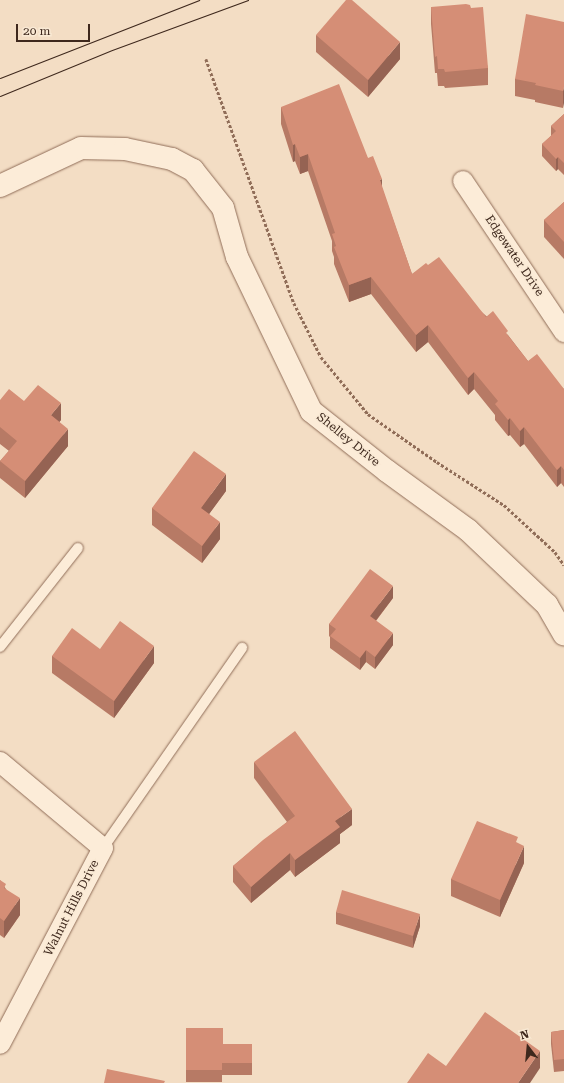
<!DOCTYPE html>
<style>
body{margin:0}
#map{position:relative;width:564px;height:1083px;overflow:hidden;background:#f3ddc4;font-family:"Roboto Serif",serif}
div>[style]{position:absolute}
.path>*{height:2.5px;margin-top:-1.25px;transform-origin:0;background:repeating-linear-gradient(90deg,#906d58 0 3px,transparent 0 5px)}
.roads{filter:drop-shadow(0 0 1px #906d58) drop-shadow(0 0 1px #906d58)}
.lane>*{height:10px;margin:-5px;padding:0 5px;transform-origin:5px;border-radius:5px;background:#fcecd8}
.street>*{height:20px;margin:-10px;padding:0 10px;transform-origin:10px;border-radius:10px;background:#fcecd8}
.secondary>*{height:22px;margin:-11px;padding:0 11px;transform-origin:11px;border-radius:11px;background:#fcecd8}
.tram>*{height:1px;margin:-0.5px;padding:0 0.5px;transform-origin:0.5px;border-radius:0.5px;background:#3e281d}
.wall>*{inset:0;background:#b77a65}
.shaded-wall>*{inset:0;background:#956353}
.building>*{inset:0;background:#d58e76}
span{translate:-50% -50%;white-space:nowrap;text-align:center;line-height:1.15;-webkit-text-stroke:3px #f9e9d4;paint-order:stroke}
.street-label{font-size:12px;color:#3e281d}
.north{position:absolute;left:508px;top:1027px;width:40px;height:40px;-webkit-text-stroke:3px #f9e9d4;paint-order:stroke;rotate:344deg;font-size:11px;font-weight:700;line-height:16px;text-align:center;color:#3e281d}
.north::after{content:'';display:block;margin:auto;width:14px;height:18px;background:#3e281d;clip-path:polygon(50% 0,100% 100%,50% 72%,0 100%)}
.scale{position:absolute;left:16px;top:24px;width:74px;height:18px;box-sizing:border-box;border:2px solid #3e281d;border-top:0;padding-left:5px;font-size:12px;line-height:14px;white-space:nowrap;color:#3e281d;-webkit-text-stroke:3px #f9e9d4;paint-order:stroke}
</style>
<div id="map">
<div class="path">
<div style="left:206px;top:59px;width:259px;rotate:70.2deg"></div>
<div style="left:294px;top:303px;width:60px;rotate:63.4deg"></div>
<div style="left:321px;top:357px;width:74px;rotate:50.5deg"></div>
<div style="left:368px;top:414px;width:84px;rotate:34.8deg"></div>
<div style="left:437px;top:462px;width:80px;rotate:32.7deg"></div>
<div style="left:504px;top:505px;width:69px;rotate:42.7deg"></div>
<div style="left:555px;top:552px;width:16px;rotate:55deg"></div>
</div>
<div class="roads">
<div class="lane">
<div style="left:0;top:647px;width:126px;rotate:-51.8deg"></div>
<div style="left:103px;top:848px;width:244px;rotate:-55.2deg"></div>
</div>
<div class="street">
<div style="left:463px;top:181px;width:182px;rotate:56.2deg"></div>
<div style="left:0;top:762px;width:134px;rotate:39.9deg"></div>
<div style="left:103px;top:848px;width:221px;rotate:117.7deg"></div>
</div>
<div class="secondary">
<div style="left:0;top:186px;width:89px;rotate:-25.1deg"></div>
<div style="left:81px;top:148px;width:44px;rotate:1.3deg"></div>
<div style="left:125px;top:149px;width:48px;rotate:12deg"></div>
<div style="left:172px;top:159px;width:24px;rotate:28deg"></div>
<div style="left:193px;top:170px;width:48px;rotate:51.7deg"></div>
<div style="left:223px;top:208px;width:51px;rotate:74.1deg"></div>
<div style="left:237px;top:257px;width:171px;rotate:64.3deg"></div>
<div style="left:311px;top:411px;width:97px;rotate:38.3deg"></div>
<div style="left:387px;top:471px;width:100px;rotate:36.1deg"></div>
<div style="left:468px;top:530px;width:109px;rotate:43.5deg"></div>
<div style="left:547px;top:605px;width:34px;rotate:60deg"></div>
</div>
</div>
<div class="tram">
<div style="left:0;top:78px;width:214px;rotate:-21.4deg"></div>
<div style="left:0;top:96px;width:121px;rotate:-22.3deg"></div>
<div style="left:112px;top:50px;width:145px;rotate:-20.2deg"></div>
</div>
<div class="wall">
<div style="clip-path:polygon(431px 7px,471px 8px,488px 68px,488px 85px,445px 88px,444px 86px,438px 86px,437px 73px,435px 73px,431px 24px)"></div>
<div style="clip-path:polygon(564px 22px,563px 108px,535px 102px,535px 100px,515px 96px,515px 79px)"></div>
<div style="clip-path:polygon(316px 35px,400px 59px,368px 97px,316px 52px)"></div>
<div style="clip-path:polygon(281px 107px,368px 158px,382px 188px,412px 274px,428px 265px,508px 335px,528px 361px,564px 389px,564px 487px,561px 483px,557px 487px,524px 444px,520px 447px,510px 435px,508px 436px,495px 420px,495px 415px,474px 389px,468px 395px,428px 342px,416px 352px,371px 294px,349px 302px,334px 264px,334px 257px,332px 251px,332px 241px,308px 171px,300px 174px,295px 161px,293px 162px,281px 124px)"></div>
<div style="clip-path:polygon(564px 114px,564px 175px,558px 169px,556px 171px,542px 156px,542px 144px,551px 136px,551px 126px)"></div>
<div style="clip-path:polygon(564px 202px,564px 259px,544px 237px,544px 220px)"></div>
<div style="clip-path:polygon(0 400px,24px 401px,61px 420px,59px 422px,68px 446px,25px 498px,0 478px,0 461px,9px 451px,0 444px)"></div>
<div style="clip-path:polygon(226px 491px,209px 514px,220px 539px,202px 563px,152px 525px,152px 508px)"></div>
<div style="clip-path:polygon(393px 598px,376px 621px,393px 645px,375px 669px,366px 662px,360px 670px,330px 648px,330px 637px,329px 636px,329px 624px)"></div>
<div style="clip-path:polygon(100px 649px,154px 663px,114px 718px,52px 673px,52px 656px)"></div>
<div style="clip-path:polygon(254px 762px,352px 825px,340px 834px,340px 843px,295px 877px,290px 870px,251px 903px,233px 882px,233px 866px,287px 822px,254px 778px)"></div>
<div style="clip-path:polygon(524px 863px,500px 917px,451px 896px,451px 879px)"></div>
<div style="clip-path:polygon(0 880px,6px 889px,20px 915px,4px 938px,0 935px)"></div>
<div style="clip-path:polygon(336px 912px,420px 926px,413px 948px,336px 924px)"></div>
<div style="clip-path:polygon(186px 1028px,223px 1044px,252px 1044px,252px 1075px,222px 1075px,222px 1082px,186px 1082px)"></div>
<div style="clip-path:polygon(564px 1030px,564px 1071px,554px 1072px,551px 1044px,551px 1032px)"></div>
</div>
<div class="shaded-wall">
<div style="clip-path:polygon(400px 42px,400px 59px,368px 97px,368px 80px)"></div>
<div style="clip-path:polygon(564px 87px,564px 103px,563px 108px,563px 91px)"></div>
<div style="clip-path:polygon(295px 144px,295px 161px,293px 162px,293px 145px)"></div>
<div style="clip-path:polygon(308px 154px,308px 171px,300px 174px,300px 157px)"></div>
<div style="clip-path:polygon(558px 157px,558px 169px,556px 171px,556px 159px)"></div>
<div style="clip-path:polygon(382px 179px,382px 196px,380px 180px)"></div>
<div style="clip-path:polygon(371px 277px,371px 294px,349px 302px,349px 285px)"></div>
<div style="clip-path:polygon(428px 325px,428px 342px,416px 352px,416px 335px)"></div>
<div style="clip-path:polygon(474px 372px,474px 389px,468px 395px,468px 378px)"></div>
<div style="clip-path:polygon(61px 403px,61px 420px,51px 432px,51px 415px)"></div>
<div style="clip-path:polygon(510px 418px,510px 435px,508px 436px,508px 420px)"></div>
<div style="clip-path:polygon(524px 427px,524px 444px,520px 447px,520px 431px)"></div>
<div style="clip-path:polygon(68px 429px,68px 446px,25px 498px,25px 481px)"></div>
<div style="clip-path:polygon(561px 466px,561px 483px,557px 487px,557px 470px)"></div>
<div style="clip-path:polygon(226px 474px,226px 491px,201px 525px,201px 508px)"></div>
<div style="clip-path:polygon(220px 522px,220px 539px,202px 563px,202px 546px)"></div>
<div style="clip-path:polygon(393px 586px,393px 598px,370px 628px,370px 616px)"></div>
<div style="clip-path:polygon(393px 633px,393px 645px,375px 669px,375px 657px)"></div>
<div style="clip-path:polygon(154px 646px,154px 663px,114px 718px,114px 701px)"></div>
<div style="clip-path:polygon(366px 650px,366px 662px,360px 670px,360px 658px)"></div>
<div style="clip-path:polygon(352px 809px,352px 825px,340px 834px,340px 843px,295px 877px,295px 860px,335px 821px)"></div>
<div style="clip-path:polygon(524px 846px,524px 863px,500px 917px,500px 900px)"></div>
<div style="clip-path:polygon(290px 853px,290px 870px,251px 903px,251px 887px)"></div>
<div style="clip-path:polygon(20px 898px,20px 915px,4px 938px,4px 921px)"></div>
<div style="clip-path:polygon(420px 914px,420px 926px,413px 948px,413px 936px)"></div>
<div style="clip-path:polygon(540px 1051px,540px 1068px,530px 1083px,518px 1083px)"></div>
</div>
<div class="building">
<div style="clip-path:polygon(346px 0,352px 0,400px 42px,368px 80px,316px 35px)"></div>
<div style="clip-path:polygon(466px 4px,470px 5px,471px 8px,483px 7px,488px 68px,445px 72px,444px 69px,438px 69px,437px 56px,435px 57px,431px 7px)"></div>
<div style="clip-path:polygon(526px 14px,564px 22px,564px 87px,563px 91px,535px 85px,536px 83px,515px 79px)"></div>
<div style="clip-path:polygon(339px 84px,368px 158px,373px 156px,382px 179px,380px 180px,412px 274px,426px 263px,428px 265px,439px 257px,486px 317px,493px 311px,508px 331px,506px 333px,528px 361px,537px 354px,564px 389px,564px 470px,561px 466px,557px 470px,524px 427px,520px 431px,510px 418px,508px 420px,495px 404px,498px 401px,474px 372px,468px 378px,428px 325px,416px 335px,371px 277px,349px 285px,334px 247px,336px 246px,332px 234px,335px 233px,308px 154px,300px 157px,295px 144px,293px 145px,281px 107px)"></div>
<div style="clip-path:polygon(564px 114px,564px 163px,558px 157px,556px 159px,542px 144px,556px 131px,551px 126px)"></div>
<div style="clip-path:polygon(564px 202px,564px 242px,544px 220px)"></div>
<div style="clip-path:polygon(38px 385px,61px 403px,51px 415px,68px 429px,25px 481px,0 461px,17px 441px,0 427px,0 400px,9px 389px,24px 401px)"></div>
<div style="clip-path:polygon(194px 451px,226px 474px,201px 508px,220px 522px,202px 546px,152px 508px)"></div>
<div style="clip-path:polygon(370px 569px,393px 586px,370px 616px,393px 633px,375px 657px,366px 650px,360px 658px,330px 636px,336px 629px,329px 624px)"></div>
<div style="clip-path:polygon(120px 621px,154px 646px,114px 701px,52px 656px,72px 628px,100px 649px)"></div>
<div style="clip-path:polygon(295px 731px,352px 809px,335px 821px,340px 827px,295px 860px,290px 853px,251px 887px,233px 866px,263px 840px,295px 816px,254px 762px)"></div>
<div style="clip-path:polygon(477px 821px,518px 837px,516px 842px,524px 846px,500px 900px,451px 879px)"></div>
<div style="clip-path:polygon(0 880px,6px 884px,4px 888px,20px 898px,4px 921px,0 918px)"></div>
<div style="clip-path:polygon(342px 890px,420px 914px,413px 936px,336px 912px)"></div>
<div style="clip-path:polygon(485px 1012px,540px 1051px,518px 1083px,407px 1083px,428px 1053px,446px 1066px)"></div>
<div style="clip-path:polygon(186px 1028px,223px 1028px,223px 1044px,252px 1044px,252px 1063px,222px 1063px,222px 1070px,186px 1070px)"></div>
<div style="clip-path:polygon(564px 1030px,564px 1059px,554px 1060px,551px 1032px)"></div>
<div style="clip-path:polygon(107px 1069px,165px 1081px,164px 1083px,104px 1083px)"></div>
</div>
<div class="street-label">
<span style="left:514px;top:256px;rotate:56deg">Edgewater Drive</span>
<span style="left:348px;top:440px;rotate:39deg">Shelley Drive</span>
<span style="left:72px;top:908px;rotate:-63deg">Walnut Hills Drive</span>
</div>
<div class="north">N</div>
<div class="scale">20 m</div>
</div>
